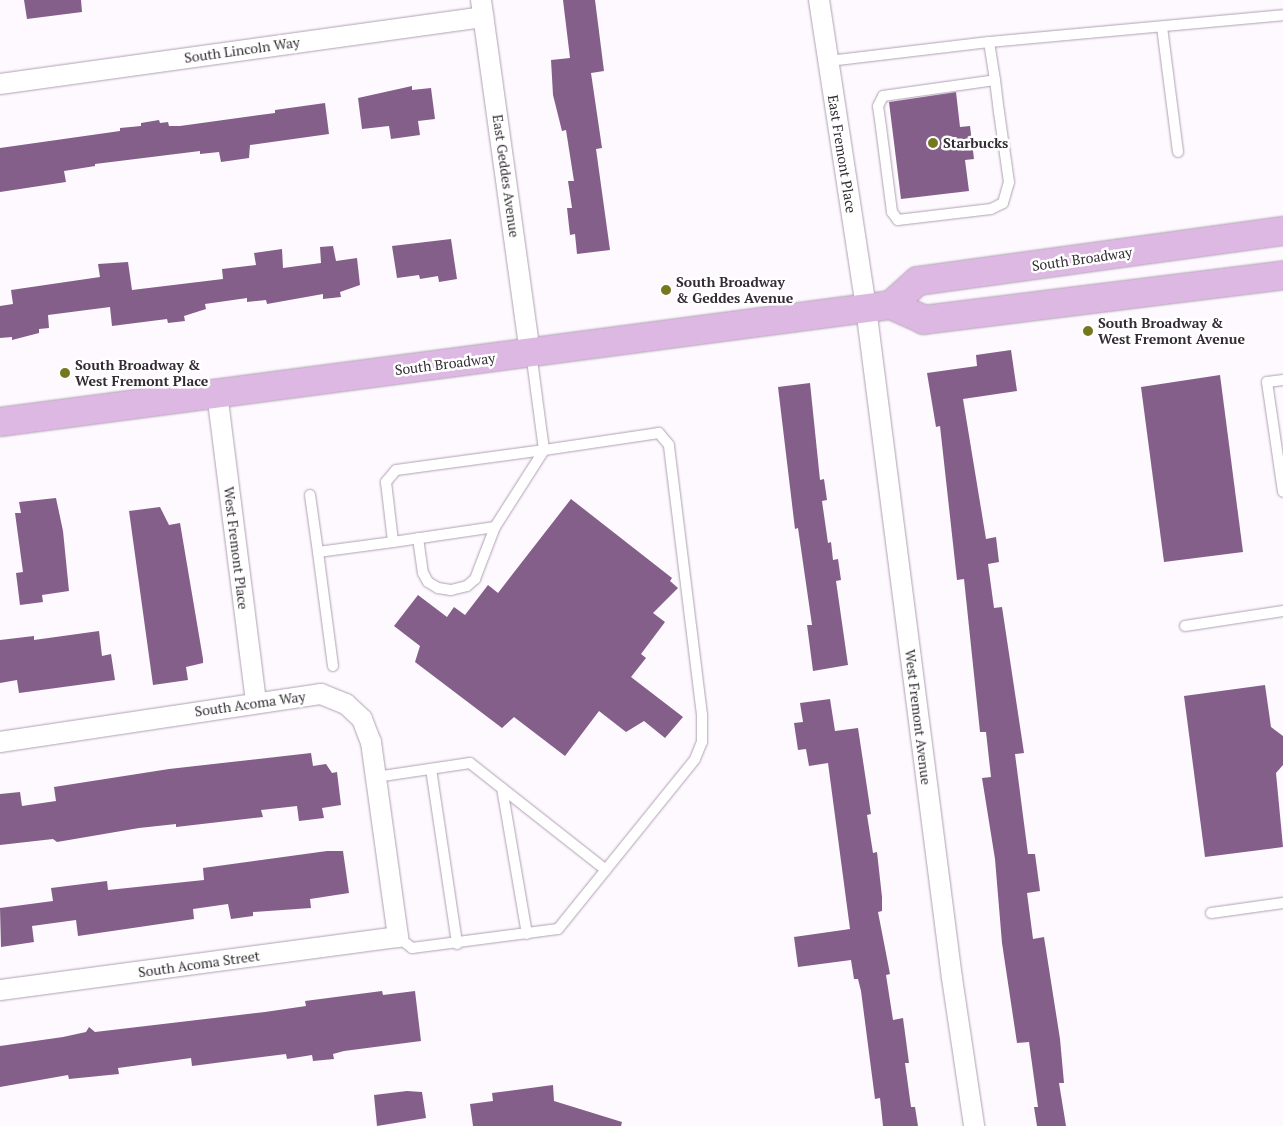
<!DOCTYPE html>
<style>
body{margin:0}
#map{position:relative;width:1283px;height:1126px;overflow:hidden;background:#fdf9fe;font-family:"PT Serif",serif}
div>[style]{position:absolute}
.building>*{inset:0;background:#835f8a}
.roads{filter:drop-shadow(0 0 1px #b19fb4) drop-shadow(0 0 1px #b19fb4)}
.service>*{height:10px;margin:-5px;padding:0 5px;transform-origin:5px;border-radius:5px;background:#fff}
.minor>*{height:20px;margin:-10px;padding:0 10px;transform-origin:10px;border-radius:10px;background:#fff}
.primary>*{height:28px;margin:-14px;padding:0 14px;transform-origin:14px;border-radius:14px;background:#ddb8e3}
.dots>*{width:14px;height:14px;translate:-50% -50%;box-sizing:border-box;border:2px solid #fff;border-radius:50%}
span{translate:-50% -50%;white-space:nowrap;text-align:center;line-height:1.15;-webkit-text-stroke:5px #fff;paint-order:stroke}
.street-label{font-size:14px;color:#332c34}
.poi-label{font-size:14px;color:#332c34;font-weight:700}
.left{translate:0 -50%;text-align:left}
</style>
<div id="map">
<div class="building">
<div style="clip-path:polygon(24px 0,81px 0,82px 12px,27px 19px)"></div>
<div style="clip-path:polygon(563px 0,595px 0,604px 71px,591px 73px,602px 148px,596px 149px,610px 250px,577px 254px,575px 234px,570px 235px,567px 208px,572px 208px,568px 181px,574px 181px,566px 130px,562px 131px,553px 95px,551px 60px,570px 58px)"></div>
<div style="clip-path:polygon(412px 86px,412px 90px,431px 88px,435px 119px,418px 121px,420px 135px,391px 139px,389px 126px,362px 129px,358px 98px)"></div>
<div style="clip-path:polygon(956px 92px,960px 127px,970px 126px,974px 159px,965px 160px,969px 191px,901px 199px,889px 102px)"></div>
<div style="clip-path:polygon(325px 103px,329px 134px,250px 145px,249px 158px,221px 162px,219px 152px,200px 154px,200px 151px,95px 164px,95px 166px,64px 171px,66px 182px,0 192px,0 148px,120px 131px,120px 128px,141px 126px,141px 123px,159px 120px,160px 123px,168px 122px,169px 126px,180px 126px,275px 113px,275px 110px)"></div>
<div style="clip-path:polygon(451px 239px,457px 279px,439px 282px,438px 276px,420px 279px,419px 275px,397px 278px,392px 246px)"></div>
<div style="clip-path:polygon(333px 246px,336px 261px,357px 258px,360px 285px,340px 292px,341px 297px,323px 299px,323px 294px,267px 304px,266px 300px,247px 302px,247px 298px,205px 304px,206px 309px,184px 316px,185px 321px,168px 323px,167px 319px,112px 326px,110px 307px,48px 315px,49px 328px,39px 329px,39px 333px,12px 340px,12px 337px,0 338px,0 306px,13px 304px,11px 290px,100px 277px,98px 264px,128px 262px,132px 290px,223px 279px,222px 269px,256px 265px,254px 253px,282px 249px,283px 268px,321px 263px,320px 247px)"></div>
<div style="clip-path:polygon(1011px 350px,1017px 391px,963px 399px,986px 539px,996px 537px,999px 562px,988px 564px,994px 608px,1002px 607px,1024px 753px,1015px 754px,1028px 854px,1035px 854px,1040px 891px,1027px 893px,1033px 939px,1044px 937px,1060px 1039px,1064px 1083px,1059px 1083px,1066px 1126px,1037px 1126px,1034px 1107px,1038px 1107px,1029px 1042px,1017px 1043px,1002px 943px,995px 859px,982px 778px,991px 777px,986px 732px,980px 732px,964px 579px,957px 580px,940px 426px,936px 427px,927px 373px,977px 366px,976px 355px)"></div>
<div style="clip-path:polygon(1220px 375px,1243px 552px,1164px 562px,1141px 387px)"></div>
<div style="clip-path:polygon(810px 383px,820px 480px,824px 479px,827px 500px,822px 501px,828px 543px,831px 542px,833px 560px,838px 559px,841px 580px,836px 581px,848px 665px,813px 671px,807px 625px,812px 625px,798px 528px,795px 529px,778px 387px)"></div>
<div style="clip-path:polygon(56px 498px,63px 531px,69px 591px,42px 595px,43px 602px,20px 605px,16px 573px,23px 572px,15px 513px,21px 513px,19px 502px)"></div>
<div style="clip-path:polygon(571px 499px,672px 578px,670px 581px,678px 588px,653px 613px,665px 622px,641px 654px,646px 658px,631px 677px,683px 717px,665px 738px,644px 721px,626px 732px,599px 711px,565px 756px,514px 717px,502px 728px,415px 662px,420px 646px,394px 626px,418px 595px,447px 617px,454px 607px,465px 615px,488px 585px,498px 593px)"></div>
<div style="clip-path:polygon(160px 507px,169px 525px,180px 523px,203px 659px,203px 663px,186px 667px,188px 680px,153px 685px,129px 511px)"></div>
<div style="clip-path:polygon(99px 631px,102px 656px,111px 654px,115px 680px,19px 693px,17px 680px,0 683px,0 640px,34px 636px,34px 640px)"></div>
<div style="clip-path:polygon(1265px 685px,1271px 727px,1283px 736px,1283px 765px,1276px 773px,1283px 847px,1205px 857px,1184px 696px)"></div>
<div style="clip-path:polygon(830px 699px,835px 731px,858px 728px,871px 814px,867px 815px,873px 853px,877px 852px,882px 897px,882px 911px,878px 912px,890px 974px,886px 975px,893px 1020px,903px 1018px,909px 1063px,905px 1063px,911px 1107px,915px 1107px,918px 1126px,883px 1126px,880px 1098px,875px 1099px,861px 991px,858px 979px,854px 979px,851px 960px,798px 967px,794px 937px,850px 929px,828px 763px,809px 766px,806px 749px,798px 750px,794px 723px,803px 722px,800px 703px)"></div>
<div style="clip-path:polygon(311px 753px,313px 766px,326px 764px,332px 773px,337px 772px,341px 805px,322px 808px,324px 818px,299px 821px,297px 806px,261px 810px,263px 817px,176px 827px,176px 824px,139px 828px,57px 842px,53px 839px,0 845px,0 794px,20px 792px,22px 806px,56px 801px,54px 787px,169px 769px)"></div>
<div style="clip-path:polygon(327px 851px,343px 851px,349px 893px,310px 899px,311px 908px,253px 912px,253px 916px,231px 919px,228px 904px,193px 909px,194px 919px,78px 936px,76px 920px,32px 926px,34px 942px,1px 947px,0 908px,53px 901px,51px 888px,107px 881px,108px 890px,204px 880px,203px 868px)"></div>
<div style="clip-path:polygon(382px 991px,383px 995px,415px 991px,421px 1041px,344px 1051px,333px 1054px,334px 1059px,313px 1061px,312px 1055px,287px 1059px,286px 1054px,192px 1066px,191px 1058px,118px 1068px,119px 1074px,69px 1079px,68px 1075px,0 1087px,0 1046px,63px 1037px,86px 1032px,89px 1027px,95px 1032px,265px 1012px,306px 1006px,305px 1001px)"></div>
<div style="clip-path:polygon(553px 1085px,554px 1101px,622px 1122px,621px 1126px,473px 1126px,470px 1104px,493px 1101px,492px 1093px)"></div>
<div style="clip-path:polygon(407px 1091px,422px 1092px,426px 1118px,377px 1126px,374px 1095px)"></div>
</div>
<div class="roads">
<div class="service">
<div style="left:1162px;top:27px;width:126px;rotate:82.7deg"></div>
<div style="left:989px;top:42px;width:38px;rotate:81deg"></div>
<div style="left:995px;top:80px;width:32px;rotate:83deg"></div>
<div style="left:999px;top:112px;width:71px;rotate:81.9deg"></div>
<div style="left:1009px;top:182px;width:22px;rotate:106deg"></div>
<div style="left:1003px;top:203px;width:13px;rotate:153deg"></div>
<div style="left:991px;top:209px;width:94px;rotate:173.3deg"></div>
<div style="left:898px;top:220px;width:10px;rotate:-127deg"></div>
<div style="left:892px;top:212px;width:86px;rotate:-97.4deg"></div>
<div style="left:881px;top:127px;width:21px;rotate:-98deg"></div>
<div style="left:878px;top:106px;width:11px;rotate:-63deg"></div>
<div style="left:883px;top:96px;width:113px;rotate:-8.1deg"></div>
<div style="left:829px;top:61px;width:161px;rotate:-6.8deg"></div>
<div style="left:989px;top:42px;width:295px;rotate:-5.2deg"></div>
<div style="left:1283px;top:380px;width:16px;rotate:173deg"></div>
<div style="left:1267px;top:382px;width:111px;rotate:81.7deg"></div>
<div style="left:310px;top:495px;width:58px;rotate:82deg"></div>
<div style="left:418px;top:538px;width:35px;rotate:82deg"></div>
<div style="left:423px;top:573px;width:10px;rotate:61deg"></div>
<div style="left:428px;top:582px;width:12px;rotate:31deg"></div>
<div style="left:438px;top:588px;width:13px;rotate:9deg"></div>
<div style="left:451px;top:590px;width:16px;rotate:-14deg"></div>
<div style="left:467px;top:586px;width:11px;rotate:-41deg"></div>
<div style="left:475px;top:579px;width:56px;rotate:-69deg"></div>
<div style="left:1185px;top:626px;width:99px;rotate:-8.7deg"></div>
<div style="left:333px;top:666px;width:115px;rotate:-97.5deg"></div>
<div style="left:318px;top:552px;width:76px;rotate:-7.6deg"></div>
<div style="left:431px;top:769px;width:177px;rotate:81.5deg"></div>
<div style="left:376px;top:777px;width:95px;rotate:-8.5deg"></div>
<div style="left:470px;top:763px;width:173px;rotate:38.2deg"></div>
<div style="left:502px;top:788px;width:148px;rotate:80.3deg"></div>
<div style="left:1211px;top:913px;width:73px;rotate:-7.9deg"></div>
<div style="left:398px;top:937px;width:18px;rotate:38deg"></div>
<div style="left:412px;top:948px;width:147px;rotate:-7.4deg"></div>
<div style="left:558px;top:929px;width:218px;rotate:-51.1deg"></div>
<div style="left:695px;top:759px;width:18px;rotate:-68deg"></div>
<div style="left:702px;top:742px;width:27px;rotate:-90deg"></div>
<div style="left:702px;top:715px;width:272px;rotate:-97deg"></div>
<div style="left:669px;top:445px;width:16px;rotate:-130deg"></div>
<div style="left:659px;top:433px;width:116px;rotate:171.6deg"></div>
<div style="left:544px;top:450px;width:149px;rotate:172.3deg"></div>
<div style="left:396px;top:470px;width:16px;rotate:130deg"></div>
<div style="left:386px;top:482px;width:60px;rotate:83.3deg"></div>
<div style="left:393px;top:542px;width:103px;rotate:-8.4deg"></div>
<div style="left:495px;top:527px;width:91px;rotate:-57.5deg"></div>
<div style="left:544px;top:450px;width:98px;rotate:-97.6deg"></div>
</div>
<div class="minor">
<div style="left:481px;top:0;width:355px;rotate:82.1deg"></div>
<div style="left:819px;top:0;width:312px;rotate:81.3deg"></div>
<div style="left:866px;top:308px;width:675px;rotate:82.69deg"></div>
<div style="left:952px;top:978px;width:150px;rotate:81.5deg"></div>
<div style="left:0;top:84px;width:488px;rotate:-7.9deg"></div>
<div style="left:217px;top:393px;width:311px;rotate:82.8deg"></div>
<div style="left:0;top:742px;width:325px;rotate:-8.5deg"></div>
<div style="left:321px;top:694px;width:27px;rotate:22deg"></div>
<div style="left:346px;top:704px;width:22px;rotate:43deg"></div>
<div style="left:362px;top:719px;width:25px;rotate:69deg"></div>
<div style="left:371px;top:742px;width:197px;rotate:82.1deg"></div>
<div style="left:398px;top:937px;width:402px;rotate:172.4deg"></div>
</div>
<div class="primary">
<div style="left:891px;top:305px;width:36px;rotate:-42deg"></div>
<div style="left:918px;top:281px;width:368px;rotate:-7.8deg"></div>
<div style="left:0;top:422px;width:899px;rotate:-7.48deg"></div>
<div style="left:891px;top:305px;width:36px;rotate:24deg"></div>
<div style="left:924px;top:320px;width:362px;rotate:-7.1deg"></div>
</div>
</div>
<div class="dots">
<div style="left:933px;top:143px;background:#767820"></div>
<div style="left:666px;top:290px;background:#767820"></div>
<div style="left:1088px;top:331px;background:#767820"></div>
<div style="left:65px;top:373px;background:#767820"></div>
</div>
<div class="street-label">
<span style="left:242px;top:50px;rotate:-8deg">South Lincoln Way</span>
<span style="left:842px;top:154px;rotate:81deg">East Fremont Place</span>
<span style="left:506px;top:176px;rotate:82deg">East Geddes Avenue</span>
<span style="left:1082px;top:259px;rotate:-8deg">South Broadway</span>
<span style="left:445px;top:364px;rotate:-7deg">South Broadway</span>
<span style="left:236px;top:548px;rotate:83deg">West Fremont Place</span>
<span style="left:250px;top:704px;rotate:-8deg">South Acoma Way</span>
<span style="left:918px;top:717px;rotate:83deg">West Fremont Avenue</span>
<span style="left:199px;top:964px;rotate:-8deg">South Acoma Street</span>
</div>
<div class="poi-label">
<span class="left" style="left:943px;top:143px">Starbucks</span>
<span class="left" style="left:676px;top:290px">South Broadway<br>&amp; Geddes Avenue</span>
<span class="left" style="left:1098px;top:331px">South Broadway &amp;<br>West Fremont Avenue</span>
<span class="left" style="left:75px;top:373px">South Broadway &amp;<br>West Fremont Place</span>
</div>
</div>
